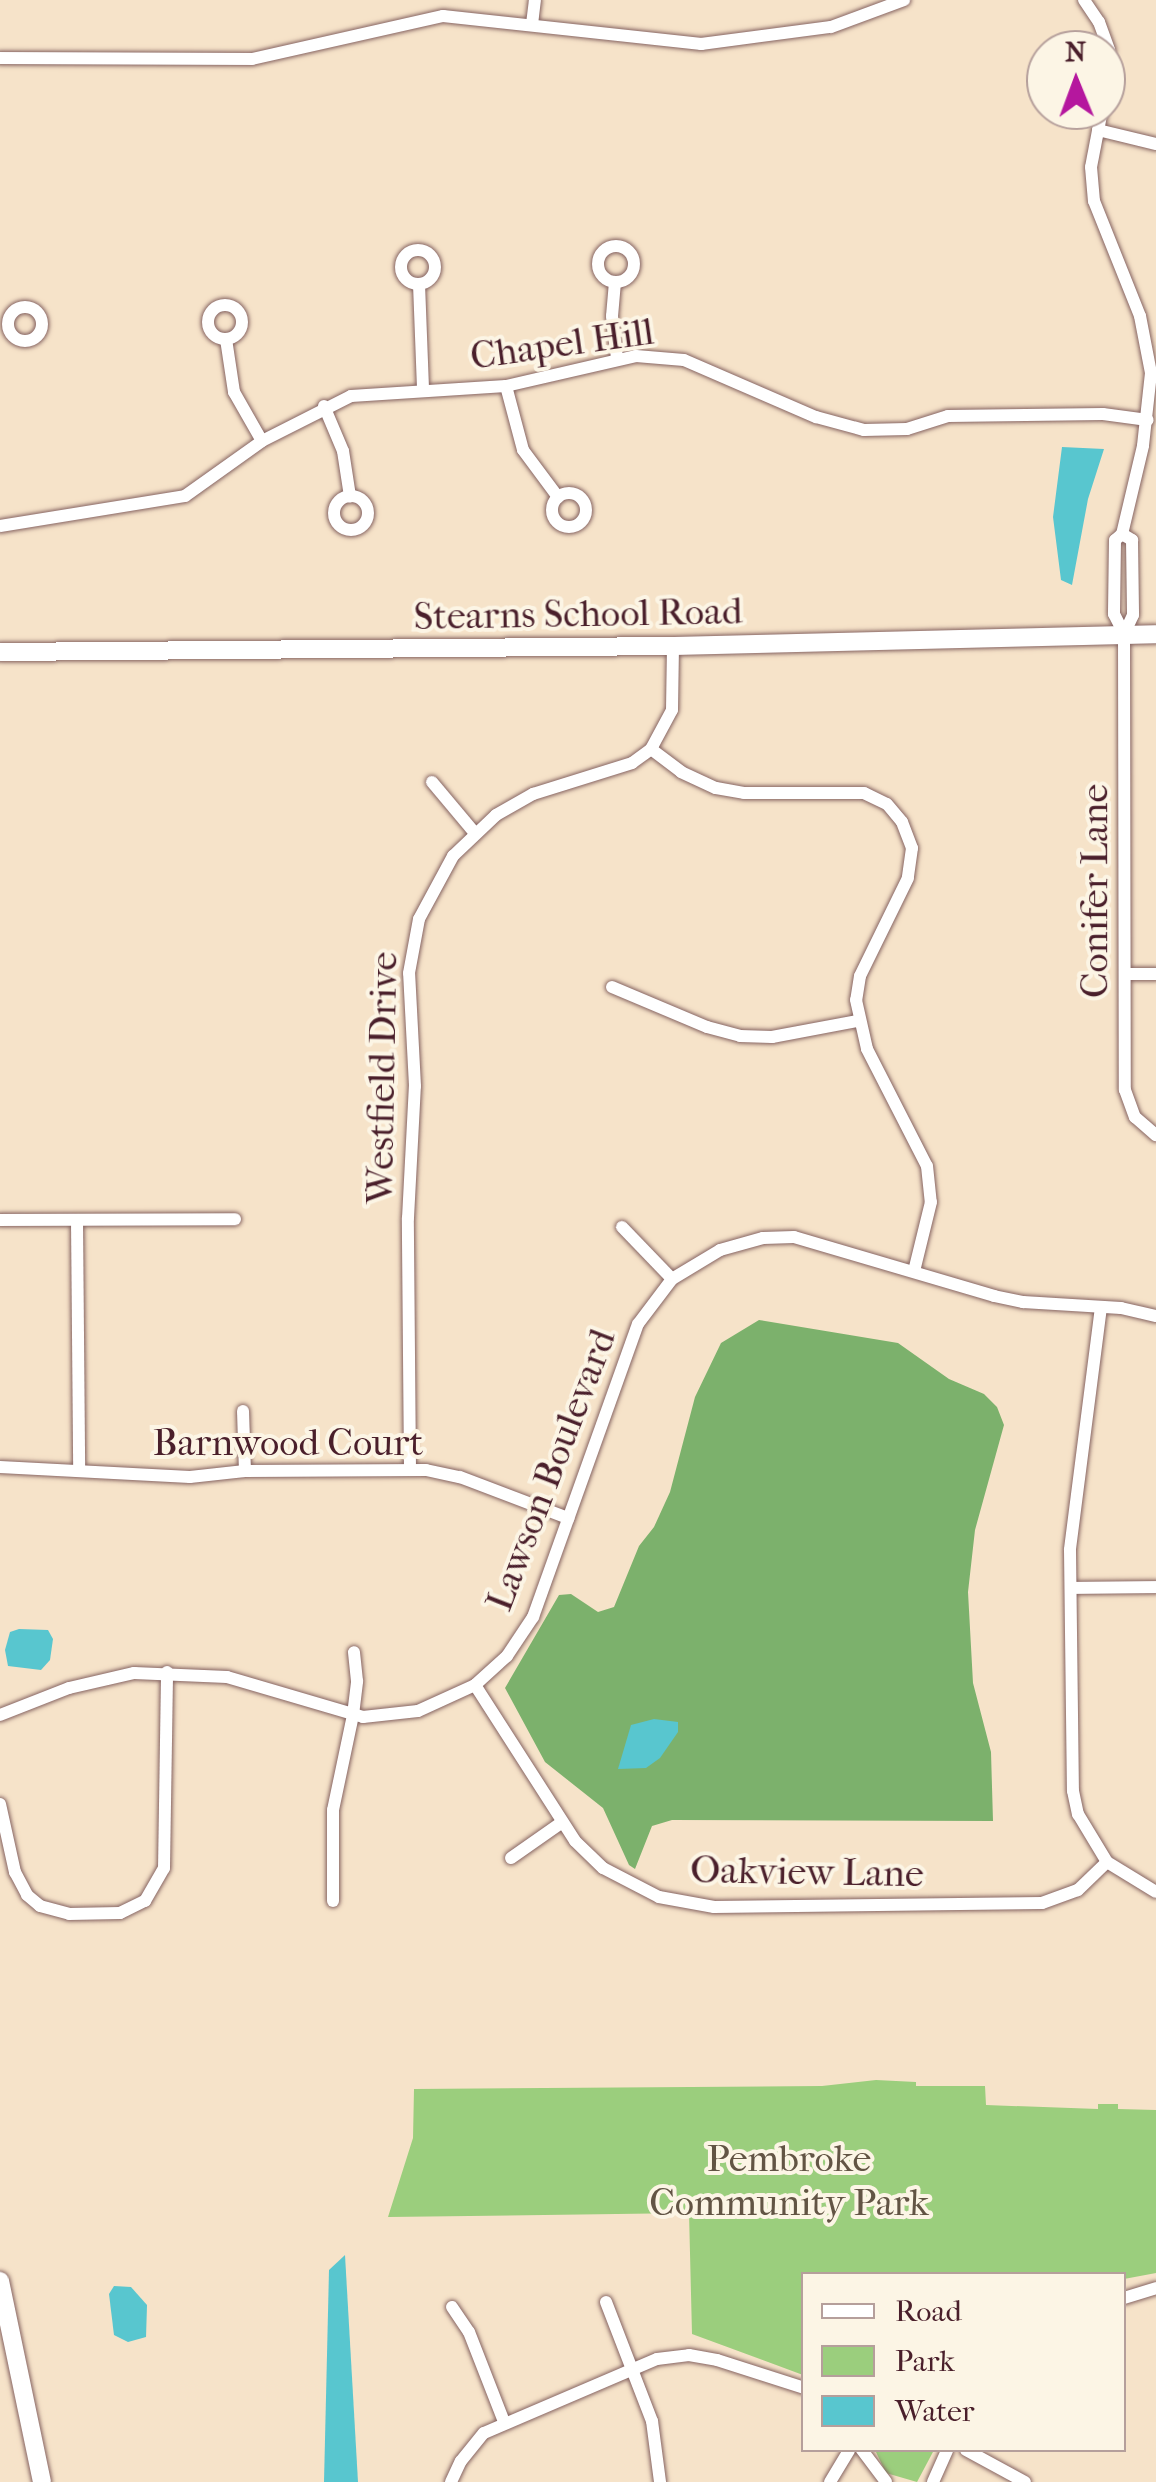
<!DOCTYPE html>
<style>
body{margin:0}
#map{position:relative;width:1156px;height:2482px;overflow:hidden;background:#f6e3c9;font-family:"IM FELL French Canon",serif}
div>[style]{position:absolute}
.green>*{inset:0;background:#9bce7d}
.forest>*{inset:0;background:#7cb16c}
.water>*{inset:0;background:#58c6cf}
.roads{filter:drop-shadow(0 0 2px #866462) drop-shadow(0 0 2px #866462)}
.street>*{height:12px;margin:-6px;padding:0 6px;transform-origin:6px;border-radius:6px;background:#fff}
.street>.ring{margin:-6px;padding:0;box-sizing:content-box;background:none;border:12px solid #fff;border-radius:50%}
.secondary>*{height:18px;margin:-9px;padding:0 9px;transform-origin:9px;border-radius:9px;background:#fff}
span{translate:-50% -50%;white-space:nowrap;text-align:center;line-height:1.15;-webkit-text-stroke:8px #fcf5e5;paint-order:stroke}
.street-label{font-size:38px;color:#4a1f2b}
.park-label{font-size:38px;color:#625444}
.legend{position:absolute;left:801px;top:2272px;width:325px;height:180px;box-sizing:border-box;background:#fcf5e5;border:2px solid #b59f9b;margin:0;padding:12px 18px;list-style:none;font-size:30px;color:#4a1f2b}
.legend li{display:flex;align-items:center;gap:20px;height:50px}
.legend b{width:50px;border:2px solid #b59f9b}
.north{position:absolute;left:1026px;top:30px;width:100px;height:100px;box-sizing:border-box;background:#fcf5e5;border:2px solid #b59f9b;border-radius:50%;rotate:359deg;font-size:28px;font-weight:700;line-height:40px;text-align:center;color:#4a1f2b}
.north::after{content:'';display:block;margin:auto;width:35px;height:45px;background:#b5179e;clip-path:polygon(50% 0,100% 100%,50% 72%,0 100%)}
</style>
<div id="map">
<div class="green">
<div style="clip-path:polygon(876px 2080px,916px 2082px,916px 2086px,985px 2086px,986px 2105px,1098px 2109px,1098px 2104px,1118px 2104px,1118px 2109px,1156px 2110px,1156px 2273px,1124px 2279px,1124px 2274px,804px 2274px,803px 2375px,692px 2334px,689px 2213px,388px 2217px,413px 2138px,414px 2089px,822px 2086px)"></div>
<div style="clip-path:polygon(875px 2450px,934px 2450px,917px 2482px,886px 2473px)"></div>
</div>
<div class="forest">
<div style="clip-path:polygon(759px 1320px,898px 1343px,949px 1379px,984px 1394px,997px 1407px,1004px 1425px,975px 1530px,968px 1592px,973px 1683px,991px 1752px,993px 1821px,672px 1820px,652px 1826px,635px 1869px,629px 1865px,603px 1808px,545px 1762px,505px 1688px,559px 1595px,571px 1594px,598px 1612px,614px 1607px,639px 1546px,654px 1527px,670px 1492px,695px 1397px,721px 1343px)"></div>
</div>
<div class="water">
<div style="clip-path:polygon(1062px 447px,1104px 449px,1088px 499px,1072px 585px,1061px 580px,1053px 517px)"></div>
<div style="clip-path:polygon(19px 1629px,48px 1630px,53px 1639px,50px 1660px,41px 1670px,8px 1666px,5px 1650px,10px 1632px)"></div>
<div style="clip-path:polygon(654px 1719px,678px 1722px,678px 1732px,660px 1758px,646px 1768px,618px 1769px,631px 1725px)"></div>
<div style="clip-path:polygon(345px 2255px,358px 2482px,324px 2482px,329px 2270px)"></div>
<div style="clip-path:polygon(114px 2286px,131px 2287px,147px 2305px,146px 2337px,128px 2342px,114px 2335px,109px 2294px)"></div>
</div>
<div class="roads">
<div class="street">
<div style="left:1084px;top:0;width:27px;rotate:56deg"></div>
<div style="left:1099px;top:22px;width:30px;rotate:70deg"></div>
<div style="left:1109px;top:50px;width:45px;rotate:93.8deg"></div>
<div style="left:532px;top:24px;width:24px;rotate:-83deg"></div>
<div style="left:0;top:58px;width:252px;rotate:0.2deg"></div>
<div style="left:252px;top:59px;width:196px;rotate:-12.7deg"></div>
<div style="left:443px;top:16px;width:260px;rotate:6.2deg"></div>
<div style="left:701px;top:44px;width:131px;rotate:-7.5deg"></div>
<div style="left:831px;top:27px;width:78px;rotate:-20.3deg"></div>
<div style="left:1102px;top:110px;width:58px;rotate:100.9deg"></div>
<div style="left:1091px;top:167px;width:34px;rotate:85deg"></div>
<div style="left:1094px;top:201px;width:124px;rotate:68.2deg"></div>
<div style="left:1140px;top:316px;width:58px;rotate:79.1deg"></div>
<div style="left:1151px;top:373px;width:73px;rotate:96.3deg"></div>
<div style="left:1143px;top:446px;width:90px;rotate:103.4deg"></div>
<div style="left:1122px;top:534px;width:9px;rotate:139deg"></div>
<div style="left:1115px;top:540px;width:74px;rotate:90.8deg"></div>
<div style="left:1114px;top:614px;width:22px;rotate:63deg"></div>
<div style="left:1098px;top:130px;width:60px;rotate:13.6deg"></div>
<div class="ring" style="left:598px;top:246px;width:24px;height:24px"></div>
<div class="ring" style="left:401px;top:250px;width:22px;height:22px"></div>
<div style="left:615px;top:282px;width:34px;rotate:95deg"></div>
<div style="left:612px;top:316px;width:42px;rotate:83.2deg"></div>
<div style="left:419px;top:284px;width:106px;rotate:87.8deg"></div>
<div class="ring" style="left:208px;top:305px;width:22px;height:22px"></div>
<div class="ring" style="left:8px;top:307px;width:22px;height:22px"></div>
<div style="left:226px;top:339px;width:54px;rotate:81.4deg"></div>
<div style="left:234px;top:392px;width:56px;rotate:60.3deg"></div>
<div style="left:506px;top:386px;width:66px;rotate:75.1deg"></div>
<div style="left:523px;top:450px;width:59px;rotate:53.3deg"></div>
<div style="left:324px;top:406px;width:49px;rotate:67.1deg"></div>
<div style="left:343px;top:451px;width:46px;rotate:81.2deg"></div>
<div class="ring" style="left:552px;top:493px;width:22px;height:22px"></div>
<div class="ring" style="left:334px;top:496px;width:22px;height:22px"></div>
<div style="left:0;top:526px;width:187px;rotate:-9.2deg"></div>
<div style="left:185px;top:496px;width:95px;rotate:-35.5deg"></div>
<div style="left:262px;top:441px;width:100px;rotate:-26.8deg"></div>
<div style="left:351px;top:396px;width:155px;rotate:-3.7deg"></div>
<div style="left:506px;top:386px;width:133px;rotate:-13deg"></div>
<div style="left:636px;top:356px;width:48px;rotate:4.8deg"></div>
<div style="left:684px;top:360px;width:144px;rotate:23.4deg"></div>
<div style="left:816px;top:417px;width:50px;rotate:15.2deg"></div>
<div style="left:864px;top:430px;width:43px;rotate:-1.3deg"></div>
<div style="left:907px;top:429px;width:43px;rotate:-17.6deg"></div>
<div style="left:948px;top:416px;width:155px;rotate:-0.7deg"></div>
<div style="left:1103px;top:414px;width:45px;rotate:7.6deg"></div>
<div style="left:1122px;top:534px;width:12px;rotate:31deg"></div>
<div style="left:1132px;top:540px;width:75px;rotate:89.2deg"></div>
<div style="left:1133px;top:615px;width:21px;rotate:115deg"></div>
<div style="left:1124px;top:634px;width:456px;rotate:89.9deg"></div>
<div style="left:1125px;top:1090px;width:29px;rotate:70deg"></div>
<div style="left:1135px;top:1117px;width:28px;rotate:41deg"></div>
<div style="left:651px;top:749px;width:38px;rotate:37deg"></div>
<div style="left:681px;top:772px;width:38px;rotate:25deg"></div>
<div style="left:716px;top:788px;width:28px;rotate:10deg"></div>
<div style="left:744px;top:793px;width:120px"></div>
<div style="left:864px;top:793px;width:25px;rotate:26deg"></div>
<div style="left:887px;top:804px;width:23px;rotate:50deg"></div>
<div style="left:902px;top:822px;width:28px;rotate:69deg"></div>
<div style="left:912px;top:848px;width:30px;rotate:98deg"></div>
<div style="left:908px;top:878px;width:109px;rotate:116.1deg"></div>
<div style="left:860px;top:976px;width:24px;rotate:99deg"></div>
<div style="left:856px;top:1000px;width:50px;rotate:77.3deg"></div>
<div style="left:867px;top:1049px;width:131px;rotate:62.9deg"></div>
<div style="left:927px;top:1166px;width:36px;rotate:84deg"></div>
<div style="left:931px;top:1202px;width:71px;rotate:103.8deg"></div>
<div style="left:432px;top:782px;width:65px;rotate:50deg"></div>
<div style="left:1125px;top:974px;width:31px"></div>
<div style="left:612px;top:987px;width:103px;rotate:22.8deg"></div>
<div style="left:707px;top:1027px;width:34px;rotate:15deg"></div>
<div style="left:740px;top:1036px;width:32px;rotate:2deg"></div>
<div style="left:772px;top:1037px;width:86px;rotate:-10.7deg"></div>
<div style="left:0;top:1220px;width:235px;rotate:-0.2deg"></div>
<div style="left:77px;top:1220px;width:248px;rotate:89.5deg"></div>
<div style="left:622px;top:1227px;width:72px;rotate:46.1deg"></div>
<div style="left:1101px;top:1307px;width:245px;rotate:97.3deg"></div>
<div style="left:1070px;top:1550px;width:241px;rotate:89.3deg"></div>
<div style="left:1073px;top:1791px;width:24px;rotate:78deg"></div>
<div style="left:1078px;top:1814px;width:56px;rotate:58.9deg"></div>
<div style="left:1107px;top:1862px;width:57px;rotate:31.5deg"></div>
<div style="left:243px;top:1411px;width:60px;rotate:88.1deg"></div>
<div style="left:0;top:1467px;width:190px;rotate:3deg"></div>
<div style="left:190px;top:1477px;width:55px;rotate:-6.2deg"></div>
<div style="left:245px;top:1471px;width:181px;rotate:-0.3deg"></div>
<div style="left:426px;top:1470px;width:35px;rotate:12deg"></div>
<div style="left:460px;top:1477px;width:116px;rotate:20.8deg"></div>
<div style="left:410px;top:1469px;width:251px;rotate:-90.5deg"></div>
<div style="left:408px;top:1218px;width:132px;rotate:-87deg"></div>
<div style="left:415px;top:1086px;width:113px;rotate:-93deg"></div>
<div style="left:409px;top:973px;width:55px;rotate:-79.5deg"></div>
<div style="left:419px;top:919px;width:72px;rotate:-61.6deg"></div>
<div style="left:453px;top:856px;width:59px;rotate:-43.6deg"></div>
<div style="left:496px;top:815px;width:43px;rotate:-29.6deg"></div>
<div style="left:533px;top:794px;width:104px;rotate:-17.4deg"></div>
<div style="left:632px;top:763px;width:24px;rotate:-36deg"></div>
<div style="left:651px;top:749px;width:44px;rotate:-61.7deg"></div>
<div style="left:672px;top:710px;width:64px;rotate:-89.1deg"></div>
<div style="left:1071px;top:1588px;width:85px;rotate:-0.7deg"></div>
<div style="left:475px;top:1685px;width:185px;rotate:57.3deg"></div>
<div style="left:575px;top:1841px;width:39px;rotate:44deg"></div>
<div style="left:603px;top:1868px;width:63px;rotate:27.4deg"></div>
<div style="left:659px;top:1897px;width:56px;rotate:10.3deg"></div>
<div style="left:714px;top:1907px;width:328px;rotate:-0.7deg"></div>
<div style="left:1042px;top:1903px;width:38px;rotate:-20deg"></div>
<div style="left:1078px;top:1890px;width:40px;rotate:-44deg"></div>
<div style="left:0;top:1715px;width:74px;rotate:-21.4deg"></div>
<div style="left:69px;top:1688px;width:67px;rotate:-13deg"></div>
<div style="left:134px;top:1673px;width:93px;rotate:2.5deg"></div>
<div style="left:227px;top:1677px;width:142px;rotate:16.4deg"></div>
<div style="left:363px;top:1717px;width:55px;rotate:-6.2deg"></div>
<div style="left:418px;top:1711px;width:63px;rotate:-24.5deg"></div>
<div style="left:475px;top:1685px;width:43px;rotate:-42.2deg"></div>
<div style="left:507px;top:1656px;width:47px;rotate:-56.3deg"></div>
<div style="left:533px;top:1617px;width:311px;rotate:-70.3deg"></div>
<div style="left:638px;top:1324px;width:56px;rotate:-52.9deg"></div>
<div style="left:672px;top:1279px;width:56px;rotate:-31.1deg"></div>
<div style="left:720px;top:1250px;width:45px;rotate:-15.6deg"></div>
<div style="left:763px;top:1238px;width:31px;rotate:-2deg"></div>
<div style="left:794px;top:1237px;width:209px;rotate:16.4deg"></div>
<div style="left:994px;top:1296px;width:30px;rotate:12deg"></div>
<div style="left:1023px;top:1302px;width:98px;rotate:3.5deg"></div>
<div style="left:1121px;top:1308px;width:36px;rotate:13deg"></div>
<div style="left:0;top:1804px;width:70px;rotate:77.6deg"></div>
<div style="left:15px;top:1872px;width:26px;rotate:62deg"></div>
<div style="left:27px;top:1895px;width:17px;rotate:40deg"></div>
<div style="left:40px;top:1906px;width:30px;rotate:15deg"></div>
<div style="left:69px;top:1914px;width:51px;rotate:-1.1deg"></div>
<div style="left:120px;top:1913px;width:28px;rotate:-26deg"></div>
<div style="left:145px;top:1901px;width:38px;rotate:-60deg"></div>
<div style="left:164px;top:1868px;width:196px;rotate:-89.1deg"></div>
<div style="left:511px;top:1858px;width:61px;rotate:-35deg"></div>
<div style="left:333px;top:1901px;width:91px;rotate:-90deg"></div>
<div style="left:333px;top:1810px;width:97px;rotate:-78.1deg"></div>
<div style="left:353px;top:1715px;width:34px;rotate:-83deg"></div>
<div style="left:357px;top:1681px;width:29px;rotate:-96deg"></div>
<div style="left:1124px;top:2298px;width:34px;rotate:-17deg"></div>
<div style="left:606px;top:2302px;width:128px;rotate:68.9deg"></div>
<div style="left:652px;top:2421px;width:62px;rotate:82.5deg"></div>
<div style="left:452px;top:2307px;width:30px;rotate:56deg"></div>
<div style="left:469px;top:2332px;width:97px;rotate:68.7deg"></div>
<div style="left:862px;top:2450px;width:40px;rotate:53deg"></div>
<div style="left:966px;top:2450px;width:67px;rotate:28.5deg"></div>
<div style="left:451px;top:2482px;width:23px;rotate:-65deg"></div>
<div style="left:461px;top:2461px;width:36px;rotate:-51deg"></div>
<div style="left:484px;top:2433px;width:188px;rotate:-23.2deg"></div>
<div style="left:657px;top:2359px;width:32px;rotate:-7deg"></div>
<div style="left:689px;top:2355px;width:28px;rotate:10deg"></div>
<div style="left:717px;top:2360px;width:91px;rotate:17.8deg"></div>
<div style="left:830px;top:2482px;width:37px;rotate:-59deg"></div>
<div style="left:933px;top:2482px;width:35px;rotate:-66deg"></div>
</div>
<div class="secondary">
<div style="left:0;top:652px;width:673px;rotate:-0.51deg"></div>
<div style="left:673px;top:646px;width:483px;rotate:-1.4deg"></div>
<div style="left:0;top:2281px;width:205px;rotate:78.2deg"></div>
</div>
</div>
<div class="street-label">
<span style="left:562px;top:344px;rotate:-8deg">Chapel Hill</span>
<span style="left:578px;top:614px;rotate:-1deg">Stearns School Road</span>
<span style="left:1095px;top:891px;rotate:-90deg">Conifer Lane</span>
<span style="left:382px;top:1078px;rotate:-89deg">Westfield Drive</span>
<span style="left:288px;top:1443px">Barnwood Court</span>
<span style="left:551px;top:1470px;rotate:-69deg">Lawson Boulevard</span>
<span style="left:807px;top:1872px;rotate:1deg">Oakview Lane</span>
</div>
<div class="park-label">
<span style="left:789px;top:2181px">Pembroke<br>Community Park</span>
</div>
<ul class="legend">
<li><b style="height:12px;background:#fff"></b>Road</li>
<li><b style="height:28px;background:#9bce7d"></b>Park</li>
<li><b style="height:28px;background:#58c6cf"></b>Water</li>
</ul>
<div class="north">N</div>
</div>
